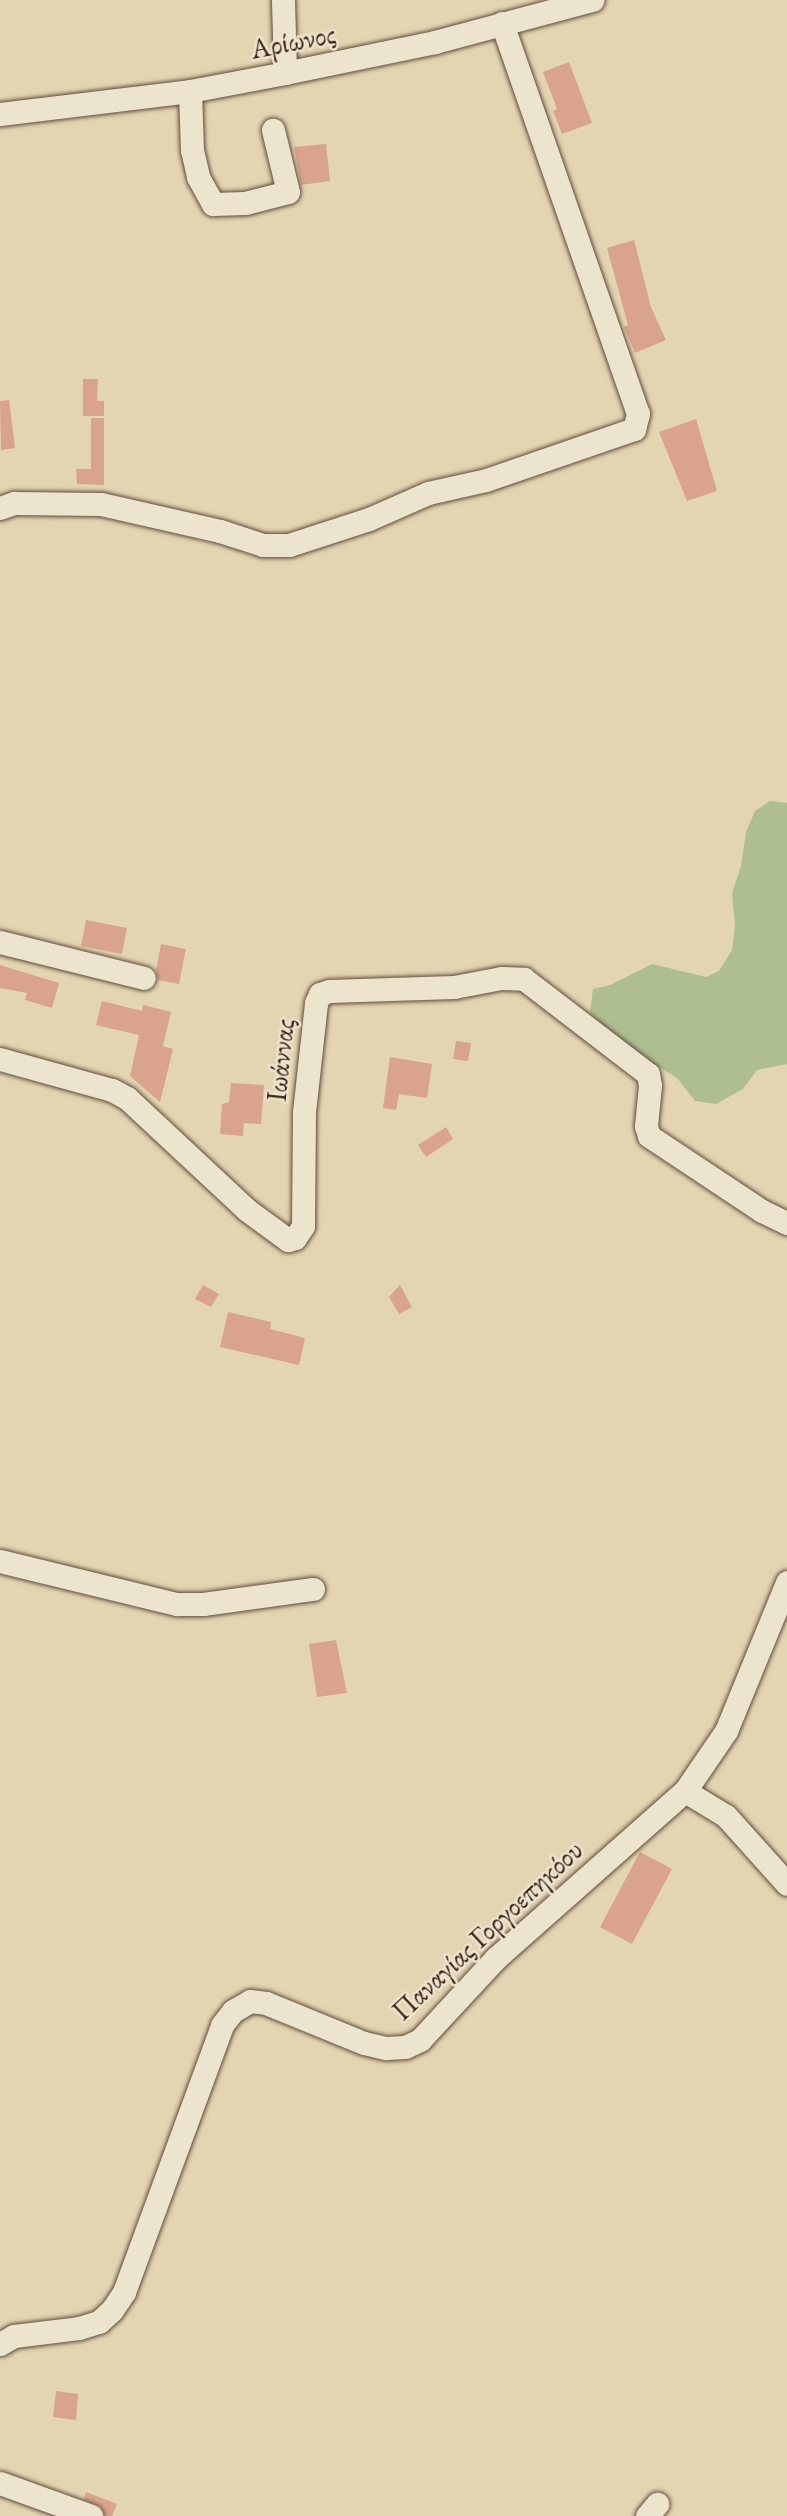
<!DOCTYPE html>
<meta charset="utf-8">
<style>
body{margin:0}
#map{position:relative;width:787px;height:2516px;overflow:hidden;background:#e3d5b2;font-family:"EB Garamond",serif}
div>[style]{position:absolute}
.green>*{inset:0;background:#aebe91}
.building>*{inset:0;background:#d9a38d}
.roads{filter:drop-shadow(0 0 2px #614d3c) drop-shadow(0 0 2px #614d3c)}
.minor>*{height:23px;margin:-11.5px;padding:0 11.5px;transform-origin:11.5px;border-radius:11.5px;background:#ede4cd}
span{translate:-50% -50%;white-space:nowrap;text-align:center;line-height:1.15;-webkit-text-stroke:5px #ede4cd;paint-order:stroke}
.street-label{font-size:28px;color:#362015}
</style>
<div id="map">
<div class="green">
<div style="clip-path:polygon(770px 801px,787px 803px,787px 1064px,757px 1070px,743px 1089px,716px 1104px,695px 1101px,677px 1078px,611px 1037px,590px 1012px,593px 989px,610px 985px,652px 964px,706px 977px,719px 971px,732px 950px,735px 925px,732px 893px,741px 866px,746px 832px,755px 811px)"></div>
</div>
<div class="building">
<div style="clip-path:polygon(569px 62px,592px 123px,562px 134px,553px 111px,557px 109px,543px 72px)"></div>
<div style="clip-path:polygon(326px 144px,330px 181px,301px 185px,294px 147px)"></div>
<div style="clip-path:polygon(634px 240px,651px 307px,666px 340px,635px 353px,624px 327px,628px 325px,607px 248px)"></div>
<div style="clip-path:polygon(83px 379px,98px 379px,97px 401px,104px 401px,104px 416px,83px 416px)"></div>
<div style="clip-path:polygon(9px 400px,15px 448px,1px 450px,0 401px)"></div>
<div style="clip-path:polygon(91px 418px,104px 418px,104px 485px,77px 484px,76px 469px,91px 469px)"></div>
<div style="clip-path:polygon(696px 419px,717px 491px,687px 501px,659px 432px)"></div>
<div style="clip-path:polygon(86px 920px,127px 928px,122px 954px,81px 946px)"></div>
<div style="clip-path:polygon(161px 944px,186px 949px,179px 984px,158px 980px,156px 971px)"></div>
<div style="clip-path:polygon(0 965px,59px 983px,52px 1008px,25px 1000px,27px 993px,0 988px)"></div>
<div style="clip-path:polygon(102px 1001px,142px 1011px,143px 1005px,171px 1012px,163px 1046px,173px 1049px,160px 1102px,130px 1076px,139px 1035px,96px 1025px)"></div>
<div style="clip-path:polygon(456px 1041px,471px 1043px,468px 1061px,453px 1059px)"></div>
<div style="clip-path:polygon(390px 1057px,432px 1064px,427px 1098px,399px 1094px,396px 1110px,383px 1108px)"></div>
<div style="clip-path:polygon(231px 1083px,264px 1085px,261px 1124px,244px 1123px,243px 1136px,220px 1134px,222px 1104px,229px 1102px)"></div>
<div style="clip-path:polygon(446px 1127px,453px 1139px,426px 1157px,418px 1145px)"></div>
<div style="clip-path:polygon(203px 1285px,219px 1294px,211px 1307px,195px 1299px)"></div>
<div style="clip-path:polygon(400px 1285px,412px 1307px,399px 1314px,389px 1297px)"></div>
<div style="clip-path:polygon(228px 1312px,271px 1322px,270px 1329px,305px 1338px,299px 1365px,220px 1347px)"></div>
<div style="clip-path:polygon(336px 1640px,347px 1693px,317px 1697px,309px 1644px)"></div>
<div style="clip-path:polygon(640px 1852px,672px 1869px,632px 1944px,600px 1927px)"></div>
<div style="clip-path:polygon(56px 2391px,78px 2394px,76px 2420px,53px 2417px)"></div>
<div style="clip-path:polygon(86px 2492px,117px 2504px,112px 2516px,105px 2516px,101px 2507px,84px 2499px)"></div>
</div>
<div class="roads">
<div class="minor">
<div style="left:283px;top:0;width:73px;rotate:88.4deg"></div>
<div style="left:190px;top:91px;width:59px;rotate:88.1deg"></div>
<div style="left:192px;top:150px;width:28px;rotate:77deg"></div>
<div style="left:198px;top:177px;width:31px;rotate:61deg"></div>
<div style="left:213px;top:204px;width:32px;rotate:-2deg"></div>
<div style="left:245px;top:203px;width:44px;rotate:-14.3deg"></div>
<div style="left:288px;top:192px;width:64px;rotate:-103.6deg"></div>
<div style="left:0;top:114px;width:191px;rotate:-6.9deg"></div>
<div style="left:190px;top:91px;width:97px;rotate:-10.7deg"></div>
<div style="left:285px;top:73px;width:153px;rotate:-11.7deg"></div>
<div style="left:435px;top:42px;width:163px;rotate:-15deg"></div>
<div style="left:0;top:508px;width:15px;rotate:-20deg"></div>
<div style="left:14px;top:503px;width:87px;rotate:0.7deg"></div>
<div style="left:101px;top:504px;width:122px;rotate:12.8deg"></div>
<div style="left:220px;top:531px;width:45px;rotate:18deg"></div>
<div style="left:263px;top:545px;width:26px"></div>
<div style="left:289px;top:545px;width:84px;rotate:-18deg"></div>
<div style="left:369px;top:519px;width:64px;rotate:-23.8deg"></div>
<div style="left:428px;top:493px;width:59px;rotate:-12.6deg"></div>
<div style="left:486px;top:480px;width:157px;rotate:-19deg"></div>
<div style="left:634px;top:429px;width:16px;rotate:-75deg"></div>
<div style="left:638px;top:414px;width:414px;rotate:-109.2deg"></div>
<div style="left:0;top:942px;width:148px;rotate:14deg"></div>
<div style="left:0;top:1059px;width:116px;rotate:15.5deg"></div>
<div style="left:112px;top:1090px;width:17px;rotate:28deg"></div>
<div style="left:127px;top:1098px;width:164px;rotate:43deg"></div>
<div style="left:247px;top:1210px;width:51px;rotate:36.2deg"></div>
<div style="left:288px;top:1240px;width:7px;rotate:-16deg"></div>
<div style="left:295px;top:1238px;width:14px;rotate:-56deg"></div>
<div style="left:303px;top:1226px;width:114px;rotate:-89.5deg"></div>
<div style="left:304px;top:1112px;width:110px;rotate:-83.7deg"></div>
<div style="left:316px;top:1003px;width:10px;rotate:-66deg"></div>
<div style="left:320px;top:994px;width:9px;rotate:-18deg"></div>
<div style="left:329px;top:991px;width:125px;rotate:-1.8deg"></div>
<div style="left:454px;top:987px;width:48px;rotate:-10.8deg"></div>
<div style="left:501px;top:978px;width:23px;rotate:2deg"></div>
<div style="left:524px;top:979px;width:156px;rotate:37.5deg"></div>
<div style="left:648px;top:1074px;width:11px;rotate:80deg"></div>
<div style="left:650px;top:1085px;width:41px;rotate:95.6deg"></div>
<div style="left:646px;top:1126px;width:10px;rotate:73deg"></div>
<div style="left:649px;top:1136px;width:136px;rotate:33.6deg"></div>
<div style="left:762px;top:1211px;width:28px;rotate:26deg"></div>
<div style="left:0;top:1561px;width:182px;rotate:13.7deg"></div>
<div style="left:177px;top:1604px;width:26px"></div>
<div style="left:203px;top:1604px;width:111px;rotate:-7.8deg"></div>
<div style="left:685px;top:1791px;width:48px;rotate:31.4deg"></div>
<div style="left:726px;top:1816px;width:91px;rotate:48.1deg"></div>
<div style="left:0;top:2344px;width:16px;rotate:-30deg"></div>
<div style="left:14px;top:2336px;width:65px;rotate:-7deg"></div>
<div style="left:79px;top:2328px;width:21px;rotate:-17deg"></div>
<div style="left:99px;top:2322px;width:18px;rotate:-43deg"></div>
<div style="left:112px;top:2310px;width:22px;rotate:-56deg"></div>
<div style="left:124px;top:2292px;width:284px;rotate:-69.8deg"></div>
<div style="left:222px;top:2025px;width:18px;rotate:-52deg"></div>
<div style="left:233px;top:2011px;width:20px;rotate:-30deg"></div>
<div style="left:250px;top:2001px;width:16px;rotate:7deg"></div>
<div style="left:266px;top:2003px;width:106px;rotate:22.2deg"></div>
<div style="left:364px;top:2043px;width:23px;rotate:13deg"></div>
<div style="left:386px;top:2048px;width:19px;rotate:-3deg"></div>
<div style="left:405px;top:2047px;width:17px;rotate:-25deg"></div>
<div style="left:420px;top:2040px;width:112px;rotate:-47.2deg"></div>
<div style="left:496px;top:1958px;width:252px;rotate:-41.5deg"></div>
<div style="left:685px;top:1791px;width:73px;rotate:-55.7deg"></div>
<div style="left:726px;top:1731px;width:161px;rotate:-67.7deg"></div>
<div style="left:0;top:2483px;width:97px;rotate:19.9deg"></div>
<div style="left:647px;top:2516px;width:16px;rotate:-50deg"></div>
</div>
</div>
<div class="street-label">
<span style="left:293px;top:41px;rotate:-11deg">Αρίωνος</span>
<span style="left:280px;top:1060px;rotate:-84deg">Ιωάννας</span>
<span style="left:487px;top:1930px;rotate:-43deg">Παναγίας Γοργοεπηκόου</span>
</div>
</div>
